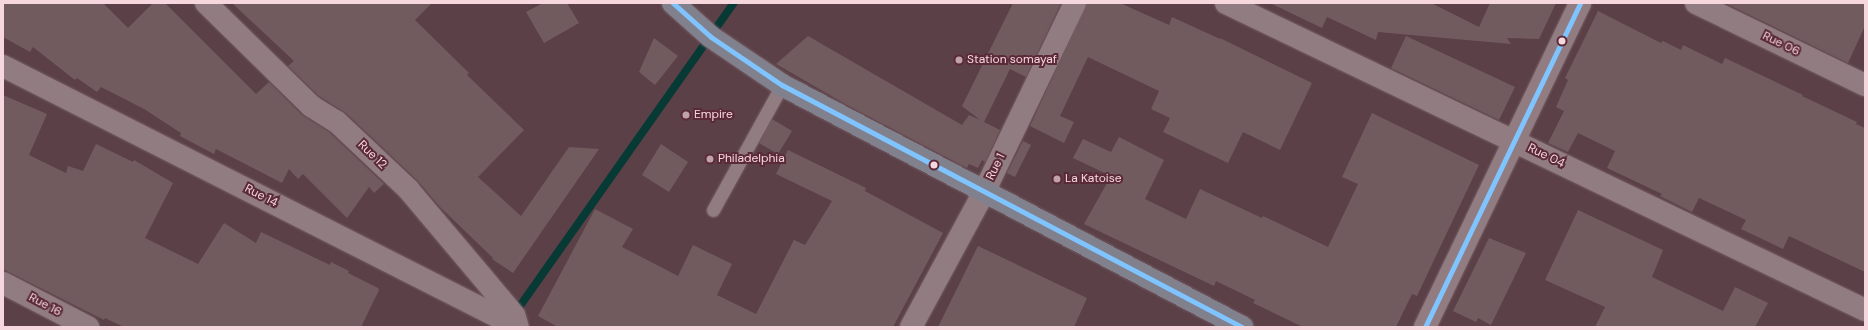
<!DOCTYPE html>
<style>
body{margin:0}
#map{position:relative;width:1868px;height:330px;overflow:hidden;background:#5b4047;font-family:"DM Sans",sans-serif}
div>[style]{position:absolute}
.stream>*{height:8px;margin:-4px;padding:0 4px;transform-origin:4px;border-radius:4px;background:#083a35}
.building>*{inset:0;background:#725b5e}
.roads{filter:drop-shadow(0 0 1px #765e65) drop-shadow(0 0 1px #765e65)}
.lane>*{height:13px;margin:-6.5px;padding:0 6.5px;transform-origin:6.5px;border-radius:6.5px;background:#917c82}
.street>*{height:22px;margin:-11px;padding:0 11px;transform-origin:11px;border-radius:11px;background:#917c82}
.secondary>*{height:22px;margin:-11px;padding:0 11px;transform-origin:11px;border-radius:11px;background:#917c82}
.highway>*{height:22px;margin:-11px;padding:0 11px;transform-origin:11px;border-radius:11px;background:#81818e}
.bus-1>*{height:5px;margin:-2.5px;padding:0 2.5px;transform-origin:2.5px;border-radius:2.5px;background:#80c4ff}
.dots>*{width:11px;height:11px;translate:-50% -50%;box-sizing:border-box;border:2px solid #5b2a38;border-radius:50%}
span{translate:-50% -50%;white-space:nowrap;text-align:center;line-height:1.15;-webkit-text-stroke:4px #5b2a38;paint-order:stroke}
.street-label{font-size:12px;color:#f7d7de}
.poi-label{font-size:12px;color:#f7d7de}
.left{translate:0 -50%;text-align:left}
.frame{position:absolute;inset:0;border:4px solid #f7d7de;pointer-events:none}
</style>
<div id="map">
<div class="stream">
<div style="left:515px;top:313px;width:380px;rotate:-54.8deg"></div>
</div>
<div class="building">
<div style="clip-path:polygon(3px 3px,103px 3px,128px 28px,153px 3px,165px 3px,256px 94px,269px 82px,302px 115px,329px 132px,384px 184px,374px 193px,369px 187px,347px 218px,303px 174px,298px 179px,289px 169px,282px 183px,216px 149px,214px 154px,180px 136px,181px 133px,144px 109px,101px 87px,97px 92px,77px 78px,75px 80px,33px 47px,30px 52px,3px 37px)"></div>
<div style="clip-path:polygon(232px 3px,432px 3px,415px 20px,469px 73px,467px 75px,524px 130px,478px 177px,521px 216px,569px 147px,599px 149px,513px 273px,492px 259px,493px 258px,440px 207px,417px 180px,346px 113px,319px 96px,288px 66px,294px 61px)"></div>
<div style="clip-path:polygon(543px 3px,567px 3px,579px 23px,544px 43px,526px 12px)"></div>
<div style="clip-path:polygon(1013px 3px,1061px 3px,1026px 77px,1010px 69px,984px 122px,1000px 130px,985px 162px,982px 160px,978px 168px,969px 164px,967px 168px,847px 105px,776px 64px,808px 36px,962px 125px,969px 115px,980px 120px,962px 106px)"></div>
<div style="clip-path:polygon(1087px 3px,1120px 3px,1169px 25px,1172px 17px,1220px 39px,1220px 38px,1312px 83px,1280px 150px,1243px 132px,1228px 163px,1163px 132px,1170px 118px,1151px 109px,1159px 91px,1088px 57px,1060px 116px,1074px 122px,1064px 143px,1030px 126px)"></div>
<div style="clip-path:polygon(1270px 3px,1431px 3px,1479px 27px,1490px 3px,1556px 3px,1539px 39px,1507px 38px,1511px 44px,1378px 32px,1376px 40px,1327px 17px,1322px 28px)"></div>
<div style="clip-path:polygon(1725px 3px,1865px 3px,1865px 26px,1848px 63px)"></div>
<div style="clip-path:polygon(1598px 11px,1661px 43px,1663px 41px,1681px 50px,1683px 45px,1722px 64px,1725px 58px,1803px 95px,1802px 96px,1857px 122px,1856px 124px,1865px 128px,1865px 272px,1789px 236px,1783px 249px,1741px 229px,1746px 220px,1699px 198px,1692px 212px,1660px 196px,1662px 194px,1607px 168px,1615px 151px,1578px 133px,1568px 152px,1548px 143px,1564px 111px,1556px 107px,1568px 80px,1565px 78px)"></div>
<div style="clip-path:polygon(1406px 36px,1515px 87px,1499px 120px,1391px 68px)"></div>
<div style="clip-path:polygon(654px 38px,678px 56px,655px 85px,639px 72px)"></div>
<div style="clip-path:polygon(3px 95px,47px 114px,29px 155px,66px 173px,68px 166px,83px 171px,96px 144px,133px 162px,134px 160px,173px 183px,145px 238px,198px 264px,224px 223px,256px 243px,261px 232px,330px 265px,331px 262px,349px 271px,348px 273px,378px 288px,379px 290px,361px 327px,124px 327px,105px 318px,104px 320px,3px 269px)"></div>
<div style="clip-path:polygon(1372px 113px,1479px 165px,1417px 296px,1412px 294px,1396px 327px,1303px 327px,1253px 303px,1255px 300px,1216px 281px,1214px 286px,1084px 224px,1111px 176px,1073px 158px,1083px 139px,1111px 152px,1119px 137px,1164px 160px,1145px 199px,1186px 219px,1200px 189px,1262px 218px,1263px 216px,1328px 247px,1358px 184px,1342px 177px)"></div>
<div style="clip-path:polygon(772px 119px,792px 131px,778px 154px,759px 143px)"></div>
<div style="clip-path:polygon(1023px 141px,1031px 145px,1015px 177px,1007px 173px)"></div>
<div style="clip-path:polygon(661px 144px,688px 162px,669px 192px,642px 175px)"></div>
<div style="clip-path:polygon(788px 150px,866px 188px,865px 191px,943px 233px,893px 327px,558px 327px,538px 316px,595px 209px,633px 229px,622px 247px,678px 276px,693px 245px,732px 264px,717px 295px,756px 314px,794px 240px,805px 245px,832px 201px,776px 174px)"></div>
<div style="clip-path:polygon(1578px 210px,1663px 250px,1652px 277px,1723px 311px,1735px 287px,1768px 303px,1755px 327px,1595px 327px,1605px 307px,1545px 280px)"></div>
<div style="clip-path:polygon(1489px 238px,1526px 253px,1491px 325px,1478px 318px,1476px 322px,1453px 311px)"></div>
<div style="clip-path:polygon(978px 246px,1087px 298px,1074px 327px,938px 327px)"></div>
</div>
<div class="roads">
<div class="lane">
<div style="left:713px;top:210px;width:143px;rotate:-61.1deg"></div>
</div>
<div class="street">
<div style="left:206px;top:3px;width:147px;rotate:44.4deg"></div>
<div style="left:311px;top:106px;width:31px;rotate:32deg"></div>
<div style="left:337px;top:122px;width:98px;rotate:43.3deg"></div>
<div style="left:408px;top:189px;width:165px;rotate:49.9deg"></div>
<div style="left:514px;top:315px;width:9px;rotate:72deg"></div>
<div style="left:1226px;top:3px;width:709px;rotate:25.66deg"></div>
<div style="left:1696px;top:3px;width:188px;rotate:25.9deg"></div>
<div style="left:3px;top:66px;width:577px;rotate:26.88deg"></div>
<div style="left:3px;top:283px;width:96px;rotate:27.4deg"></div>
<div style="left:911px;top:327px;width:153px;rotate:-61.6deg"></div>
<div style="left:984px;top:192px;width:210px;rotate:-64.3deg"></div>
</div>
<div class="secondary">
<div style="left:1425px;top:327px;width:359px;rotate:-64.4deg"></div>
</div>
<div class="highway">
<div style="left:673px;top:3px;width:51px;rotate:41.8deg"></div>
<div style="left:711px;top:37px;width:86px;rotate:34.1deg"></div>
<div style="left:782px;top:85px;width:520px;rotate:27.75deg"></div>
</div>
</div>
<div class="bus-1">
<div style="left:673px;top:3px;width:51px;rotate:41.8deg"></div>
<div style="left:711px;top:37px;width:86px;rotate:34.1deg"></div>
<div style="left:782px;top:85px;width:520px;rotate:27.75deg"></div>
<div style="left:1425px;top:327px;width:359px;rotate:-64.4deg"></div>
</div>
<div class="dots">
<div style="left:1562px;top:41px;background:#f7d7de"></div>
<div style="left:959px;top:60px;background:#c0a2a9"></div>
<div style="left:686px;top:115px;background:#c0a2a9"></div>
<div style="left:710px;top:159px;background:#c0a2a9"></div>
<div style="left:934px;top:165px;background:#f7d7de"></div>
<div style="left:1057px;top:179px;background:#c0a2a9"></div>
</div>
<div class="street-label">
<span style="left:1781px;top:44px;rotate:26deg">Rue 06</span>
<span style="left:372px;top:155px;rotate:44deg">Rue 12</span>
<span style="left:1546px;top:156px;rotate:26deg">Rue 04</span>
<span style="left:996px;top:167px;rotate:-64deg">Rue 1</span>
<span style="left:261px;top:196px;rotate:27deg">Rue 14</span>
<span style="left:45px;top:305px;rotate:28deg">Rue 16</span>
</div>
<div class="poi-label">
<span class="left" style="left:967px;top:60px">Station somayaf</span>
<span class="left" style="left:694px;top:115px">Empire</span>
<span class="left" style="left:718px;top:159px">Philadelphia</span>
<span class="left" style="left:1065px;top:179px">La Katoise</span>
</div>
<div class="frame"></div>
</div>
